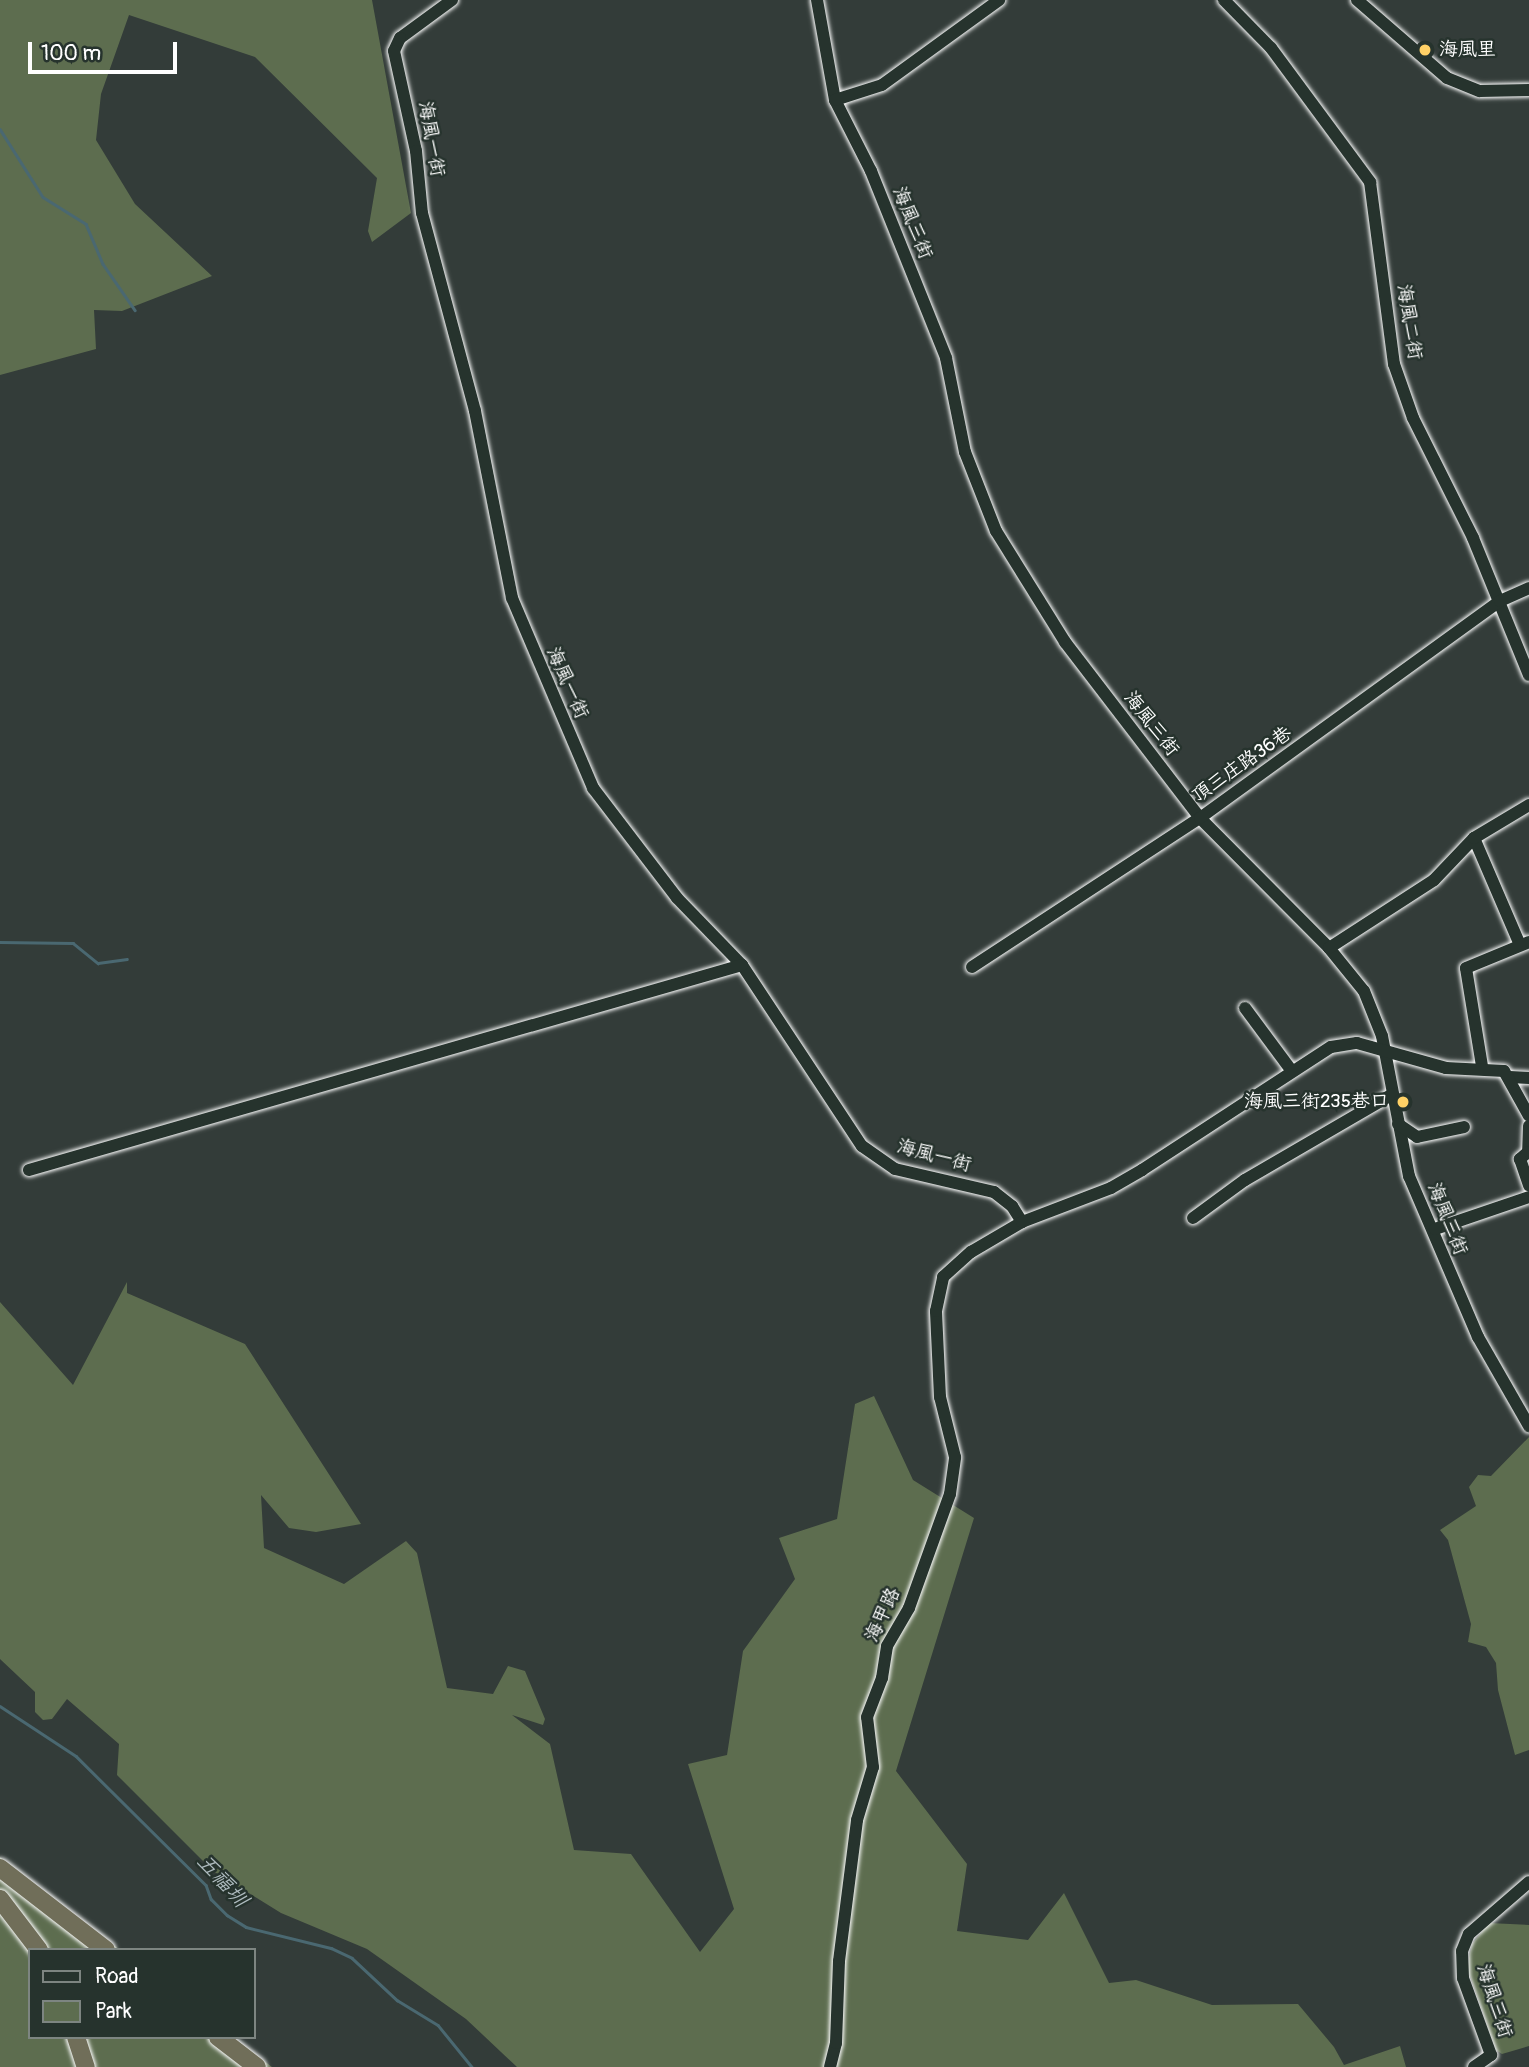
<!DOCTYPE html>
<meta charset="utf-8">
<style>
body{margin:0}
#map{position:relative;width:1529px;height:2067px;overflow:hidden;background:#333c39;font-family:Pangolin,"LXGW WenKai TC",sans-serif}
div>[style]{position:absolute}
.green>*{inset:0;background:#5d6d4f}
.stream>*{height:2.5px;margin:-1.25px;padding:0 1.25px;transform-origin:1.25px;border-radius:1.25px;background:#4a6871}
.roads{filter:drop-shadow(0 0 2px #fff) drop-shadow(0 0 2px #fff)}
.minor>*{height:12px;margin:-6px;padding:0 6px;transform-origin:6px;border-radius:6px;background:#26332d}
.highway>*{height:18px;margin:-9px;padding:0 9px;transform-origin:9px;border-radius:9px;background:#706e59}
.dots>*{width:19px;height:19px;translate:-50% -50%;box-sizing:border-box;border:4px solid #26332d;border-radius:50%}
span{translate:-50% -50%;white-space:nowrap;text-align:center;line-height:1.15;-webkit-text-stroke:5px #26332d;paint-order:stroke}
.poi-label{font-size:19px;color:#fff}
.left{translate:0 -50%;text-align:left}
.right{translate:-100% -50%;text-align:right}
.street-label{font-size:19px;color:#fff}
.water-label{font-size:21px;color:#aebbbf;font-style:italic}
.legend{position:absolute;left:28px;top:1948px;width:228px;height:91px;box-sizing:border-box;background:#26332d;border:2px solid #7d8581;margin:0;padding:9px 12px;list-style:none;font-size:21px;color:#fff}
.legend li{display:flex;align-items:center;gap:14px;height:35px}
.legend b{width:35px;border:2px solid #7d8581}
.scale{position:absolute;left:28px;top:42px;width:149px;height:32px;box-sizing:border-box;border:4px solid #fff;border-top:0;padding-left:9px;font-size:21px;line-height:24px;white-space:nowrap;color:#fff;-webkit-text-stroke:5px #26332d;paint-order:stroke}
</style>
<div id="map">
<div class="green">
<div style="clip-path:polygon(0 0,372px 0,411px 213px,372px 242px,368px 231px,377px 178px,255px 57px,129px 15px,101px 94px,96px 140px,135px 204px,212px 276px,122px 311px,94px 310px,96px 349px,0 375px)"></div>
<div style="clip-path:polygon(127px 1282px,127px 1293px,245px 1344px,361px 1524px,316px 1532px,289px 1528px,261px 1495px,264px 1548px,344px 1584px,406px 1541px,417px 1553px,447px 1688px,493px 1694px,508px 1666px,525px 1671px,545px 1719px,543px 1725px,512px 1715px,550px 1744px,574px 1850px,631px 1854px,700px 1952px,734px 1909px,688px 1764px,727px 1755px,743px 1651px,795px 1579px,779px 1538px,837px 1519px,855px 1404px,874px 1396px,913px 1480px,974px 1518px,896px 1771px,967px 1864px,957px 1931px,1028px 1940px,1064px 1893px,1109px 1983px,1136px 1980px,1212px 2005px,1298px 2004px,1334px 2047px,1344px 2065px,1400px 2046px,1406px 2067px,517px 2067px,466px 2019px,367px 1949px,281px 1913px,213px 1871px,117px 1775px,119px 1744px,67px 1699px,52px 1719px,43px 1720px,35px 1712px,35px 1692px,0 1659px,0 1302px,73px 1385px)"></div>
<div style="clip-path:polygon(1529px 1437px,1529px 1750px,1515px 1755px,1498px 1690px,1496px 1663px,1486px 1647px,1468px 1642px,1471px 1624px,1448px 1540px,1440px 1530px,1476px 1506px,1469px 1487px,1478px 1475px,1491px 1476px)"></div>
<div style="clip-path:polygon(0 1857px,120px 1950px,30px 1950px,30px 2037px,233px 2037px,272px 2067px,0 2067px)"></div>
<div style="clip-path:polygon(1489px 1923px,1529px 1925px,1529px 2046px,1502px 2054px,1496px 2050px,1467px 1967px,1472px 1944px)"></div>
</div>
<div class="stream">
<div style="left:0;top:129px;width:80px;rotate:57.7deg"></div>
<div style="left:43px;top:197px;width:51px;rotate:32.1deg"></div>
<div style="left:86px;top:224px;width:43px;rotate:67deg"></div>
<div style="left:103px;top:264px;width:56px;rotate:55.2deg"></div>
<div style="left:0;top:942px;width:73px;rotate:0.8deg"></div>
<div style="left:73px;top:943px;width:32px;rotate:39deg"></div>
<div style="left:98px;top:963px;width:29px;rotate:-8deg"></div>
<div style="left:0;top:1706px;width:91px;rotate:33.3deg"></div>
<div style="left:76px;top:1756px;width:183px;rotate:44.8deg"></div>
<div style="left:206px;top:1885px;width:15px;rotate:70deg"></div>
<div style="left:211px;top:1899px;width:23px;rotate:45deg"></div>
<div style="left:227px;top:1915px;width:22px;rotate:32deg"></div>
<div style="left:246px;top:1927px;width:88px;rotate:13.9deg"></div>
<div style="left:331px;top:1948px;width:23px;rotate:25deg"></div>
<div style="left:352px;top:1958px;width:62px;rotate:43deg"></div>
<div style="left:397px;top:2000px;width:48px;rotate:31.4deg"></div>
<div style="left:438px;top:2025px;width:54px;rotate:51deg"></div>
</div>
<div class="roads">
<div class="minor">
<div style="left:452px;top:0;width:64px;rotate:143.8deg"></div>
<div style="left:400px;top:38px;width:14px;rotate:115deg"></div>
<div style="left:394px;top:51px;width:102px;rotate:77.6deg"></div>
<div style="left:416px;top:151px;width:62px;rotate:84.5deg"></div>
<div style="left:422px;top:213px;width:205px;rotate:75deg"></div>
<div style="left:475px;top:411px;width:191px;rotate:78.8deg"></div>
<div style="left:512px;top:598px;width:207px;rotate:66.9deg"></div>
<div style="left:593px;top:788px;width:138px;rotate:52.6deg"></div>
<div style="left:677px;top:898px;width:93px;rotate:45.9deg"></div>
<div style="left:742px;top:965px;width:217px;rotate:56.5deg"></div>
<div style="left:862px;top:1146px;width:40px;rotate:34.9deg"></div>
<div style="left:895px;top:1169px;width:102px;rotate:13.1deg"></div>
<div style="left:994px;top:1192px;width:23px;rotate:38deg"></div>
<div style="left:1012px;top:1206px;width:19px;rotate:58deg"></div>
<div style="left:817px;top:0;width:102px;rotate:79.8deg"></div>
<div style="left:835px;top:100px;width:80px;rotate:63.1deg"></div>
<div style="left:871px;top:171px;width:201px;rotate:68.1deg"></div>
<div style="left:946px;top:358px;width:96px;rotate:78.6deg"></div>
<div style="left:965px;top:452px;width:85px;rotate:68.6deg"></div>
<div style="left:996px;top:531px;width:131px;rotate:58.1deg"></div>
<div style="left:1065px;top:642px;width:222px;rotate:52.5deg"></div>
<div style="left:1200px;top:818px;width:183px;rotate:45.2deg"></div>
<div style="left:1329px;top:948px;width:55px;rotate:50.9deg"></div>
<div style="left:1364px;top:991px;width:48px;rotate:68.2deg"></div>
<div style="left:1382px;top:1036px;width:143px;rotate:79.1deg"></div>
<div style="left:1409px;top:1176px;width:175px;rotate:66.8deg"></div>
<div style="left:1478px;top:1337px;width:103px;rotate:60.2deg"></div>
<div style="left:1224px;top:0;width:67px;rotate:45.6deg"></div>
<div style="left:1271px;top:48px;width:167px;rotate:53.5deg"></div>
<div style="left:1370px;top:182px;width:184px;rotate:82.5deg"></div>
<div style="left:1394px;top:364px;width:57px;rotate:70.6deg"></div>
<div style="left:1413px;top:418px;width:134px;rotate:63.4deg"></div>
<div style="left:1473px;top:538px;width:148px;rotate:67.8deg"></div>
<div style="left:1357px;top:0;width:119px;rotate:40.9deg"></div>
<div style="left:1447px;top:78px;width:35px;rotate:22deg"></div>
<div style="left:1480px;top:91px;width:49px;rotate:-1.2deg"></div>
<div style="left:835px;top:100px;width:49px;rotate:-17.7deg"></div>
<div style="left:882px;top:85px;width:145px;rotate:-36deg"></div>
<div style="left:1474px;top:838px;width:116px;rotate:66.7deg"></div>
<div style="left:1329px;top:948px;width:125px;rotate:-32.9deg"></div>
<div style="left:1434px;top:880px;width:58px;rotate:-46.4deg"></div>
<div style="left:1474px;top:838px;width:64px;rotate:-31deg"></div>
<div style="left:972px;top:967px;width:272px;rotate:-33.2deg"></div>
<div style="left:1200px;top:818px;width:370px;rotate:-35.9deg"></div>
<div style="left:1500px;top:601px;width:32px;rotate:-24deg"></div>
<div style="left:1245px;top:1008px;width:77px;rotate:53.4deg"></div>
<div style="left:1482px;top:1066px;width:99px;rotate:-99.3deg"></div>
<div style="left:1466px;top:968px;width:68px;rotate:-22.4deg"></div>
<div style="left:1510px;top:1077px;width:19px;rotate:3deg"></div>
<div style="left:1398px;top:1124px;width:23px;rotate:34deg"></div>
<div style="left:1417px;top:1137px;width:48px;rotate:-12deg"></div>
<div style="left:1529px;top:1126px;width:26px;rotate:92deg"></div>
<div style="left:1528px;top:1152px;width:11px;rotate:139deg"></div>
<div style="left:1520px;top:1159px;width:28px;rotate:71deg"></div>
<div style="left:29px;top:1170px;width:742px;rotate:-16.04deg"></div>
<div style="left:1193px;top:1218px;width:64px;rotate:-36.2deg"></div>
<div style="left:1245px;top:1180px;width:171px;rotate:-30.2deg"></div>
<div style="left:1435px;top:1229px;width:99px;rotate:-18.8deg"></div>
<div style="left:830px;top:2067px;width:25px;rotate:-76deg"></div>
<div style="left:836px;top:2043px;width:82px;rotate:-87.9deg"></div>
<div style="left:839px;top:1961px;width:142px;rotate:-82.7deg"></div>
<div style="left:857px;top:1820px;width:55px;rotate:-73.2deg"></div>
<div style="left:873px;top:1767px;width:50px;rotate:-96.8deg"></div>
<div style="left:867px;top:1717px;width:42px;rotate:-69deg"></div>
<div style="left:882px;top:1678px;width:32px;rotate:-81deg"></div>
<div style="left:887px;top:1646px;width:44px;rotate:-59.9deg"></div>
<div style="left:909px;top:1608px;width:121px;rotate:-70.2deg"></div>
<div style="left:950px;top:1494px;width:37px;rotate:-82deg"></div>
<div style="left:955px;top:1457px;width:62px;rotate:-104deg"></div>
<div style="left:940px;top:1397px;width:86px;rotate:-92.7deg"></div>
<div style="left:936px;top:1311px;width:35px;rotate:-78deg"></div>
<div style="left:943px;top:1277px;width:38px;rotate:-42deg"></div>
<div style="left:971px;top:1252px;width:59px;rotate:-30.5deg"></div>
<div style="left:1022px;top:1222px;width:95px;rotate:-20.9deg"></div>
<div style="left:1111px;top:1188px;width:36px;rotate:-30deg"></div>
<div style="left:1142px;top:1170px;width:225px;rotate:-33.1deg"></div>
<div style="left:1331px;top:1047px;width:26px;rotate:-9deg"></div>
<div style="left:1357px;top:1043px;width:92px;rotate:15.7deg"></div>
<div style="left:1446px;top:1068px;width:58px;rotate:3deg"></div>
<div style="left:1504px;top:1071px;width:51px;rotate:60.9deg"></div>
<div style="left:1474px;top:2067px;width:21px;rotate:-35deg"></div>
<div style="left:1491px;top:2055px;width:82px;rotate:-110deg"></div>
<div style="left:1463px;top:1978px;width:27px;rotate:-92deg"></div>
<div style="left:1462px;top:1951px;width:18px;rotate:-68deg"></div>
<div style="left:1469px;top:1934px;width:79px;rotate:-40.9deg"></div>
</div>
<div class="highway">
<div style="left:0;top:1868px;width:134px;rotate:37.7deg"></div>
<div style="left:0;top:1899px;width:64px;rotate:52.6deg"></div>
<div style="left:76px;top:2037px;width:32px;rotate:72deg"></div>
<div style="left:218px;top:2037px;width:49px;rotate:37.6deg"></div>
</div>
</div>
<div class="dots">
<div style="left:1425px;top:50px;background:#ffd166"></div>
<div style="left:1403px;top:1102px;background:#ffd166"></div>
</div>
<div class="poi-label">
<span class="left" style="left:1439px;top:50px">海風里</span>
<span class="right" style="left:1389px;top:1102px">海風三街235巷口</span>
</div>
<div class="street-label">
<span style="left:431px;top:139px;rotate:80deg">海風一街</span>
<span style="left:912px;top:223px;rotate:68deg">海風三街</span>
<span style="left:1409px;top:322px;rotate:81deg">海風二街</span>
<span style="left:567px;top:683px;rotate:66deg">海風一街</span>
<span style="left:1151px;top:724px;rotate:52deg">海風三街</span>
<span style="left:1242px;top:765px;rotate:-35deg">頂三庄路36巷</span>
<span style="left:934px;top:1156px;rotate:15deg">海風一街</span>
<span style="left:1447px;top:1219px;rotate:68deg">海風三街</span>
<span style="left:883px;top:1615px;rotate:-65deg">海甲路</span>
<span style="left:1494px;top:2001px;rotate:72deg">海風三街</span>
</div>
<div class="water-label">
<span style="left:222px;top:1881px;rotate:47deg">五福圳</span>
</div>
<ul class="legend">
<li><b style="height:9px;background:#26332d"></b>Road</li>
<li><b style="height:19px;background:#5d6d4f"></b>Park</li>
</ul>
<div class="scale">100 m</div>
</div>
